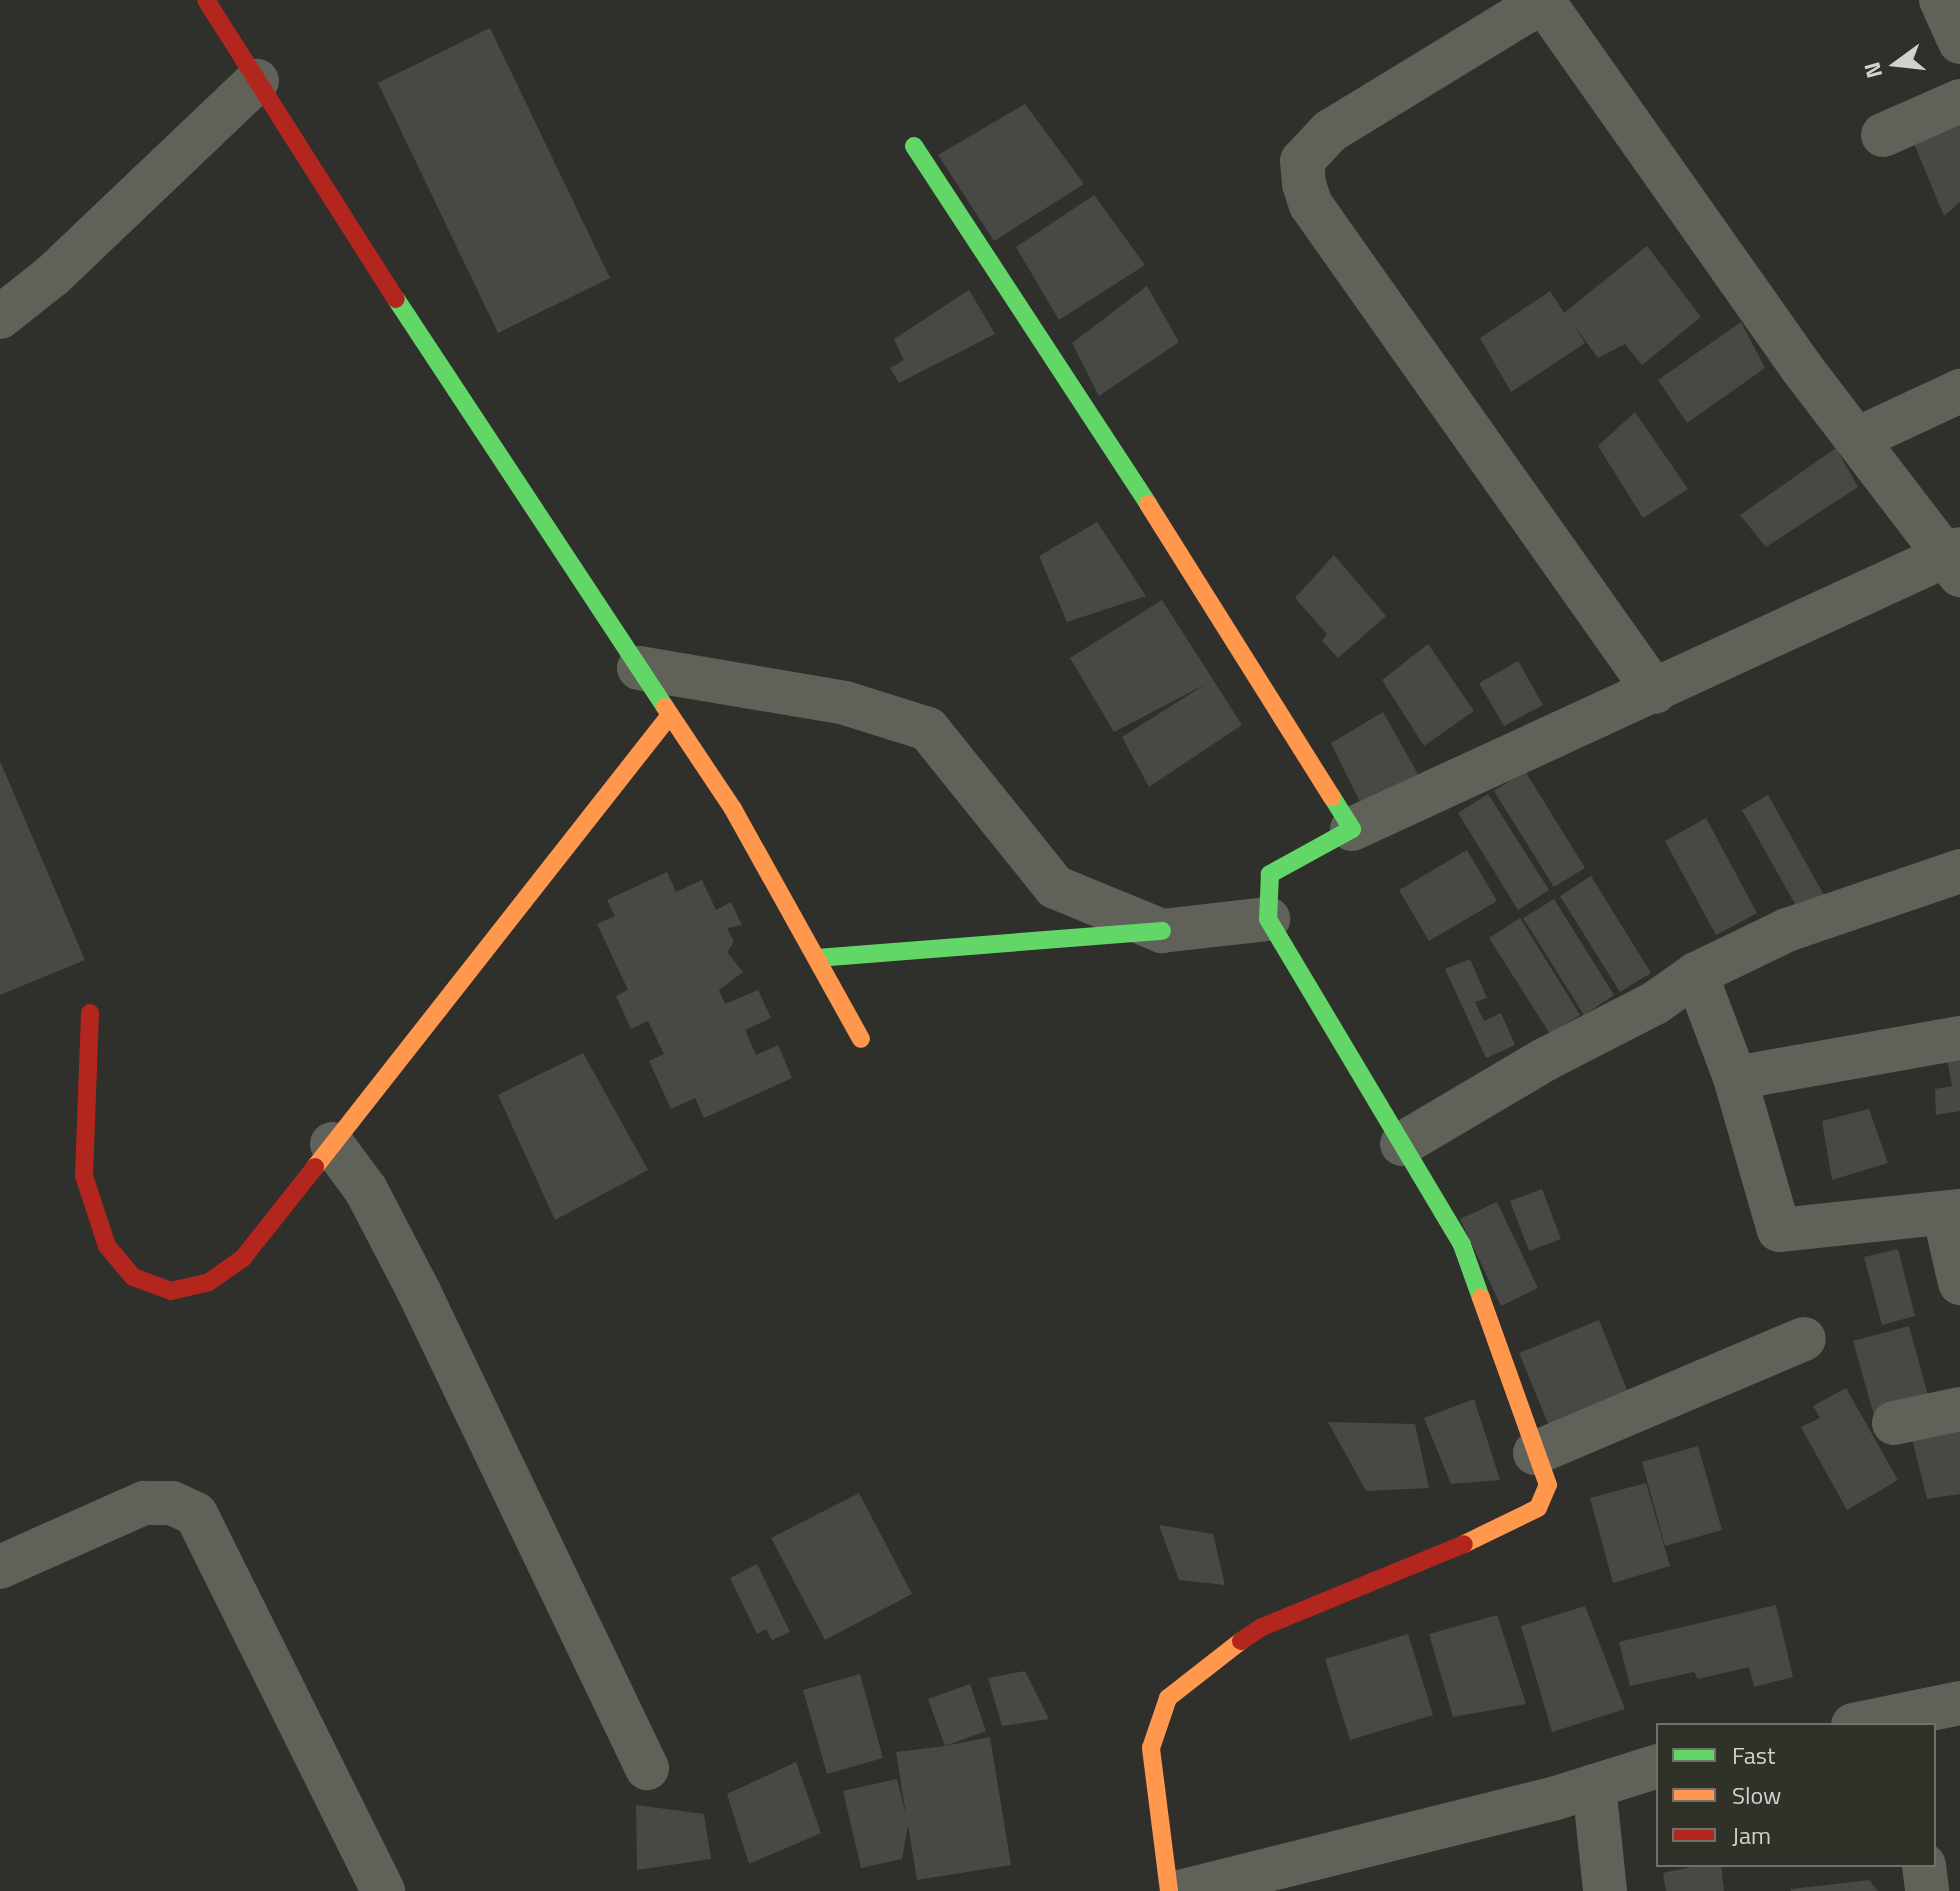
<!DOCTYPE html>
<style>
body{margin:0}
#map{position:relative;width:1960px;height:1891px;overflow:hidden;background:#2f2f2b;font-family:"Titillium Web",sans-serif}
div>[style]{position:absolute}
.building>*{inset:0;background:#484845}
.street>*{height:44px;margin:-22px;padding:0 22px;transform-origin:22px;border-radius:22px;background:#606158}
.fast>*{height:18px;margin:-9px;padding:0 9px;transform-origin:9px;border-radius:9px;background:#63d668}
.slow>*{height:18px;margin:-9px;padding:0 9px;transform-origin:9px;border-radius:9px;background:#ff974d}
.jam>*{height:18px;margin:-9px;padding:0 9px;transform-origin:9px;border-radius:9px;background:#b3261e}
span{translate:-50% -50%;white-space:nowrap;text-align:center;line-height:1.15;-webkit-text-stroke:7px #303129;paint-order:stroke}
.legend{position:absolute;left:1656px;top:1723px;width:280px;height:144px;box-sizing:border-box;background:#303129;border:2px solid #70716b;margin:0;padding:10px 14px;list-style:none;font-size:24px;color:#d1d2cd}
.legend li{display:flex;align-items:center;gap:16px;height:40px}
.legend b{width:40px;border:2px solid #70716b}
.north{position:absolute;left:1856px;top:24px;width:80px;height:80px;-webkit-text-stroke:6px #303129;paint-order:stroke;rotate:255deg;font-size:22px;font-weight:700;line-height:32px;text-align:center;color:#d1d2cd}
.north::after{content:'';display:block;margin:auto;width:28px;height:36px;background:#d1d2cd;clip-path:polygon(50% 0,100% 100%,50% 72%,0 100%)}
</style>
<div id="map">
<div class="building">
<div style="clip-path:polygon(490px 28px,610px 278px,498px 333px,378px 83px)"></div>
<div style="clip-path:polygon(1025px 104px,1084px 184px,994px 241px,938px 155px)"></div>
<div style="clip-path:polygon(1960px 116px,1960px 202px,1944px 216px,1910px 134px)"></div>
<div style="clip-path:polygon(1094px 195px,1145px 265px,1059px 320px,1016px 247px)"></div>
<div style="clip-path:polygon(1647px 246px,1701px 317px,1642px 365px,1625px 344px,1598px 358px,1573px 324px,1585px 343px,1511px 392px,1480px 338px,1550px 291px,1564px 313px)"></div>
<div style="clip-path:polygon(1147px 286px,1179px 342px,1099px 396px,1072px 343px)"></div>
<div style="clip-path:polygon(969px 290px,995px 334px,899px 383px,890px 368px,904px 360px,894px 339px)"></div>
<div style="clip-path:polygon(1741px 322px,1765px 368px,1687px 423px,1658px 380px)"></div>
<div style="clip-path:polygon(1635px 412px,1688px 489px,1643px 518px,1598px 446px)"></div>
<div style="clip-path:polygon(1836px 448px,1858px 487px,1766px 547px,1740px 515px)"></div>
<div style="clip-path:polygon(1097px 522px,1146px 596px,1067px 622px,1039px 556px)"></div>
<div style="clip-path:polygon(1334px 555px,1386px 616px,1338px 658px,1322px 641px,1327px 634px,1295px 598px)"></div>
<div style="clip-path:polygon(1162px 600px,1242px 725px,1149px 787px,1122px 737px,1206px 684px,1114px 732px,1070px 658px)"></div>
<div style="clip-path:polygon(1428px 644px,1474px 711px,1424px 746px,1382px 680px)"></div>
<div style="clip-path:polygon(1518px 661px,1543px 705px,1504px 726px,1479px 683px)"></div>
<div style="clip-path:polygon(1383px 712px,1418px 774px,1364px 810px,1331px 743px)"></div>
<div style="clip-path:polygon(0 761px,85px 960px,0 995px)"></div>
<div style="clip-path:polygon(1525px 771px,1585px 868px,1554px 887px,1494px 791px)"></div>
<div style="clip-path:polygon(1488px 794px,1549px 890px,1518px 910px,1458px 813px)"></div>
<div style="clip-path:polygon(1768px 795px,1824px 895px,1798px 909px,1742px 810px)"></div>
<div style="clip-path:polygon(1706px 818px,1757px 913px,1716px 935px,1665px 841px)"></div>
<div style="clip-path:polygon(1467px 850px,1497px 901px,1429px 941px,1399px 890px)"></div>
<div style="clip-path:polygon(667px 872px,676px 892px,702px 880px,716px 910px,731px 902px,742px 925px,727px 928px,734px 942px,727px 952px,743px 972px,719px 990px,725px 1004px,758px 990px,771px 1018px,745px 1030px,756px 1055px,778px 1045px,792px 1078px,704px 1118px,695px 1098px,671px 1109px,649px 1061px,664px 1054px,648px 1021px,631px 1029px,616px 996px,628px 990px,597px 924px,615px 916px,607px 900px)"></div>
<div style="clip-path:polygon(1591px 876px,1651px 973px,1620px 992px,1560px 896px)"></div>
<div style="clip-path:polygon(1554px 899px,1614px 995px,1584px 1015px,1523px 918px)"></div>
<div style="clip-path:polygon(1520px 918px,1580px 1015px,1550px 1034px,1489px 938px)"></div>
<div style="clip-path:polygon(1470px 959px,1487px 998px,1475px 1002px,1484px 1021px,1501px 1013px,1515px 1045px,1486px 1058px,1445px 969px)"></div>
<div style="clip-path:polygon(1946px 1052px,1960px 1052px,1960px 1111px,1936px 1115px,1935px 1089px,1952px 1086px)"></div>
<div style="clip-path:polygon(583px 1053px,648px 1170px,555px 1220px,498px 1095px)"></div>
<div style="clip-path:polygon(1869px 1109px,1888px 1163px,1832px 1180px,1822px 1121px)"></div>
<div style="clip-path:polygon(1542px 1189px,1561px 1239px,1529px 1251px,1510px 1201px)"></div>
<div style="clip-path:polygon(1497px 1202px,1538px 1288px,1501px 1306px,1460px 1219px)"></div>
<div style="clip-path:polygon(1898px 1249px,1915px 1316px,1882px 1325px,1864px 1257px)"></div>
<div style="clip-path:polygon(1599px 1320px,1629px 1395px,1552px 1433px,1519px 1353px)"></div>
<div style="clip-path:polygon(1909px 1326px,1932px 1410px,1877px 1426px,1853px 1341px)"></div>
<div style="clip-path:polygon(1846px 1388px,1898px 1480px,1847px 1510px,1801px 1427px,1820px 1418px,1813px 1406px)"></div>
<div style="clip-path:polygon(1474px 1399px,1500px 1480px,1451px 1484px,1424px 1418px)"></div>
<div style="clip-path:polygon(1960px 1419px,1960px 1494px,1927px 1499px,1910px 1431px)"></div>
<div style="clip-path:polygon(1328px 1422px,1415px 1424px,1429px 1488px,1366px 1491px)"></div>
<div style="clip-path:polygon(1698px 1446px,1722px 1530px,1665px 1546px,1642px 1462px)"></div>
<div style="clip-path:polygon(1646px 1483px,1670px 1566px,1613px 1583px,1590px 1498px)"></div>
<div style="clip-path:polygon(859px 1493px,912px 1594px,825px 1640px,771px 1538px)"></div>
<div style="clip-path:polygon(1159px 1525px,1213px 1534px,1225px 1585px,1179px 1580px)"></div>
<div style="clip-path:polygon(757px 1564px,790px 1632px,772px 1640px,766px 1629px,757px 1634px,730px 1578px)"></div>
<div style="clip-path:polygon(1776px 1605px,1793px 1677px,1754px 1687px,1749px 1667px,1698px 1679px,1694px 1672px,1630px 1686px,1619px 1642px)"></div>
<div style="clip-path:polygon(1585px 1606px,1625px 1709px,1552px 1732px,1521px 1626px)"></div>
<div style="clip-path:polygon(1497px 1615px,1526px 1704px,1453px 1717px,1429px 1634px)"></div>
<div style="clip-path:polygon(1408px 1634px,1433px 1715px,1350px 1740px,1325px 1659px)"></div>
<div style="clip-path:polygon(1025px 1671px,1049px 1719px,1002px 1726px,988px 1678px)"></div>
<div style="clip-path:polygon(860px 1674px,883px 1758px,827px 1774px,803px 1690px)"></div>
<div style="clip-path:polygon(970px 1684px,986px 1731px,945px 1746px,990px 1737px,1011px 1865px,917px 1880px,908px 1825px,902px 1859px,861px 1868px,843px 1791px,897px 1779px,906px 1815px,896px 1752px,945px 1746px,928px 1699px)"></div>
<div style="clip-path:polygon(796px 1762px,821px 1833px,749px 1864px,727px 1794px)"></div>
<div style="clip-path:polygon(636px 1805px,704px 1814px,711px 1859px,637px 1870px)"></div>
<div style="clip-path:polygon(1701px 1865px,1721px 1865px,1724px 1891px,1666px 1891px,1663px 1873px)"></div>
<div style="clip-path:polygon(1869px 1880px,1878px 1891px,1791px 1891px,1791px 1889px)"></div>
</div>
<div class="street">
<div style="left:1545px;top:0;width:252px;rotate:148.6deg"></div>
<div style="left:1330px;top:131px;width:41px;rotate:133deg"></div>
<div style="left:1302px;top:161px;width:23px;rotate:85deg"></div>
<div style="left:1304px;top:184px;width:22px;rotate:72deg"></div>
<div style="left:1311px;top:205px;width:596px;rotate:54.76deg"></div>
<div style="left:1941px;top:0;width:46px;rotate:65.7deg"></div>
<div style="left:1543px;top:1px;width:448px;rotate:54.8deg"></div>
<div style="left:1801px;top:367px;width:262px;rotate:52.6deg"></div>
<div style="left:1883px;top:135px;width:84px;rotate:-23.8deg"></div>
<div style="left:0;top:317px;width:66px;rotate:-38.3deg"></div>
<div style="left:52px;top:276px;width:283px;rotate:-43.6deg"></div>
<div style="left:1857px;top:439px;width:114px;rotate:-25deg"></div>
<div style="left:639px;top:668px;width:209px;rotate:9.6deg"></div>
<div style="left:845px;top:703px;width:87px;rotate:17.4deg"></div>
<div style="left:928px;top:729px;width:203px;rotate:51.2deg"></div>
<div style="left:1055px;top:887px;width:116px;rotate:22.4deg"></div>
<div style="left:1162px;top:931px;width:107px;rotate:-6.5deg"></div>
<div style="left:1352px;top:829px;width:669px;rotate:-24.73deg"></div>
<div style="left:1696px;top:974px;width:111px;rotate:69.4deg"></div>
<div style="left:1735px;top:1078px;width:158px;rotate:73.9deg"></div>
<div style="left:1779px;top:1230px;width:182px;rotate:-6deg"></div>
<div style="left:1735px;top:1078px;width:229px;rotate:-10.1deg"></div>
<div style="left:332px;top:1144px;width:57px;rotate:53.5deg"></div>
<div style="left:366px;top:1190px;width:115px;rotate:62.5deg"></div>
<div style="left:419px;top:1292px;width:528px;rotate:64.41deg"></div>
<div style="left:1402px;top:1144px;width:167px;rotate:-30.6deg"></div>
<div style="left:1546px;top:1059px;width:123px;rotate:-27.2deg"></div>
<div style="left:1655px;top:1003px;width:50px;rotate:-35.3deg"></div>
<div style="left:1696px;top:974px;width:101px;rotate:-25.8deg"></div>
<div style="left:1787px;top:930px;width:183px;rotate:-18.8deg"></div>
<div style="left:1944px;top:1213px;width:72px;rotate:77.1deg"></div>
<div style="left:1894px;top:1423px;width:67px;rotate:-12deg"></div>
<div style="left:1535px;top:1453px;width:292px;rotate:-23deg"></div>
<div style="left:0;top:1567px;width:158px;rotate:-24deg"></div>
<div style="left:144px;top:1503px;width:28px"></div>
<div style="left:172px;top:1503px;width:26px;rotate:25deg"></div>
<div style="left:196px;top:1514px;width:421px;rotate:63.6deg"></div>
<div style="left:1853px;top:1725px;width:109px;rotate:-11.6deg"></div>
<div style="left:1594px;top:1786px;width:106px;rotate:84deg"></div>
<div style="left:1924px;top:1865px;width:26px;rotate:83deg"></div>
<div style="left:1183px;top:1891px;width:384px;rotate:-14deg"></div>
<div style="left:1556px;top:1798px;width:107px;rotate:-17.4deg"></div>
</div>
<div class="fast">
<div style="left:914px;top:146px;width:428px;rotate:56.8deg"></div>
<div style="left:396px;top:299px;width:489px;rotate:56.6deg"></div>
<div style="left:1332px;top:797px;width:38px;rotate:58deg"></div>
<div style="left:1352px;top:829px;width:94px;rotate:151.2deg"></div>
<div style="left:1270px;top:874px;width:45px;rotate:92.5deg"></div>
<div style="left:1268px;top:919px;width:379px;rotate:59.2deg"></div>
<div style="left:1462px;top:1245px;width:56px;rotate:70.3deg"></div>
<div style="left:817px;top:958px;width:346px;rotate:-4.5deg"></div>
</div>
<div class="slow">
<div style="left:1148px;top:504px;width:346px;rotate:57.9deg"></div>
<div style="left:665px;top:707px;width:123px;rotate:56.3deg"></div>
<div style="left:733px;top:809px;width:263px;rotate:60.9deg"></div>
<div style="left:315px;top:1167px;width:575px;rotate:-51.85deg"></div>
<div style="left:1464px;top:1544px;width:82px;rotate:-25.9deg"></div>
<div style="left:1538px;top:1508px;width:25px;rotate:-67deg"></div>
<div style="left:1548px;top:1485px;width:199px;rotate:-109.7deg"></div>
<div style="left:1169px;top:1891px;width:144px;rotate:-97.2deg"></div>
<div style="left:1151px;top:1748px;width:53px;rotate:-71.2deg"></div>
<div style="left:1168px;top:1698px;width:93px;rotate:-38deg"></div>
</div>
<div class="jam">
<div style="left:206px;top:0;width:354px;rotate:57.6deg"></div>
<div style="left:90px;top:1013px;width:163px;rotate:92.1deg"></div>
<div style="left:84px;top:1176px;width:74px;rotate:71.8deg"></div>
<div style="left:107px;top:1246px;width:40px;rotate:50deg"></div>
<div style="left:133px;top:1277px;width:40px;rotate:20.2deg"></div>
<div style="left:171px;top:1291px;width:39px;rotate:-13deg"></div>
<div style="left:209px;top:1282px;width:42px;rotate:-35.2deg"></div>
<div style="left:243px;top:1258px;width:116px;rotate:-51.6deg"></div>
<div style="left:1241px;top:1641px;width:25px;rotate:-34deg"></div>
<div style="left:1262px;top:1627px;width:218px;rotate:-22.3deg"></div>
</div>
<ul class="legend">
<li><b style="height:10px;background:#63d668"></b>Fast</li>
<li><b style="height:10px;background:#ff974d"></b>Slow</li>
<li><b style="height:10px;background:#b3261e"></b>Jam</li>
</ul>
<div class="north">N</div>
</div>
